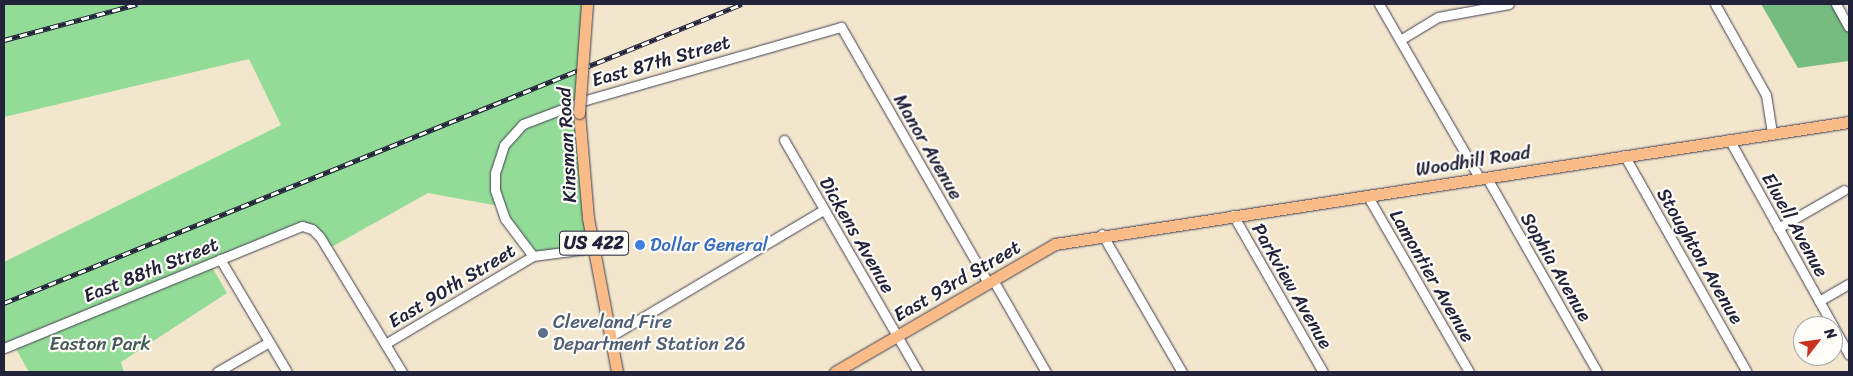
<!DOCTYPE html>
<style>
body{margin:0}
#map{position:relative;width:1853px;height:376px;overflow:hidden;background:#f2e6cd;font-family:Sriracha,sans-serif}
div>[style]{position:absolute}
.green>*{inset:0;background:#93dc97}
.forest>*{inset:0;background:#76bc80}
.roads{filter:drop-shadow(0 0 1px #413f51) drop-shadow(0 0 1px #413f51)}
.minor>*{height:9px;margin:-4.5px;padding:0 4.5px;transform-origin:4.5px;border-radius:4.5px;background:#fff}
.major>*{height:11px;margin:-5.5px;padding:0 5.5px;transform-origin:5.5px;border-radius:5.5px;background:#f9bc89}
.rail>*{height:4.5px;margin-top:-2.25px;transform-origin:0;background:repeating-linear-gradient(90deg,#fdfcf7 0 8px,#22223b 0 16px);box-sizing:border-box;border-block:1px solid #22223b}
.bridges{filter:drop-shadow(0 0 1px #413f51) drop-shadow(0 0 1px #413f51)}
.major-bridge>*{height:11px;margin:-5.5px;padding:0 5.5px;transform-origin:5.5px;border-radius:5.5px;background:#f9bc89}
.dots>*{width:14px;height:14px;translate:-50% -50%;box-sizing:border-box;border:2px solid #fdfcf7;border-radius:50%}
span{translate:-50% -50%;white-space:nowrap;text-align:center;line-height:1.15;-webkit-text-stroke:4.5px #fdfcf7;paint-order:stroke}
.shield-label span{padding:1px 4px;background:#fdfcf7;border:1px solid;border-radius:4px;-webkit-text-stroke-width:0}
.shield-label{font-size:18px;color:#22223b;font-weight:700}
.street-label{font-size:19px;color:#22223b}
.shop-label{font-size:19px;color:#366cbe}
.left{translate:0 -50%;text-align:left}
.service-label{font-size:19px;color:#4e5e75}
.park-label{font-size:19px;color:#445a57}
.frame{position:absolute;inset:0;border:5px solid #22223b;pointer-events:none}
.north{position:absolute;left:1793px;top:316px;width:50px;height:50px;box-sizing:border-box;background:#fdfcf7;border:1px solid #a5a5ac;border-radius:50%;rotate:60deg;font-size:14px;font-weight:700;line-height:20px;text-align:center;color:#22223b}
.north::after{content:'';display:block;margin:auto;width:18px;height:22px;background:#c8321e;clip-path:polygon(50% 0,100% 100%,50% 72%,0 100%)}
</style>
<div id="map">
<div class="green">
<div style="clip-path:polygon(4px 4px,587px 4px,579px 113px,595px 248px,533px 256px,499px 206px,428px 193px,328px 249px,320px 237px,302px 226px,4px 348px,4px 262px,281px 125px,249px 59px,4px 117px)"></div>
<div style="clip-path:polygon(212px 267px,227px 293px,121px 362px,124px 372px,29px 372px,16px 349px)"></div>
</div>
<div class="forest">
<div style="clip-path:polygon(1761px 4px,1836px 4px,1849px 27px,1849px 61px,1798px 68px)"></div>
</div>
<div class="roads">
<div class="minor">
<div style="left:1379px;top:4px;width:202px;rotate:60deg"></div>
<div style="left:1715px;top:4px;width:104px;rotate:60.7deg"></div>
<div style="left:1766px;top:95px;width:38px;rotate:81deg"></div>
<div style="left:1836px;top:4px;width:26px;rotate:61deg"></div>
<div style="left:1400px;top:40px;width:44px;rotate:-31.2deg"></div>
<div style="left:1438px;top:17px;width:72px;rotate:-10.4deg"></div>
<div style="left:1729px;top:139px;width:214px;rotate:60.9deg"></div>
<div style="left:784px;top:140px;width:268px;rotate:60deg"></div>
<div style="left:1624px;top:155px;width:249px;rotate:60.5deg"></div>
<div style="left:1487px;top:178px;width:223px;rotate:60.4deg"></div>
<div style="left:1367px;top:195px;width:204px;rotate:60deg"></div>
<div style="left:1233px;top:215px;width:181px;rotate:60.2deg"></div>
<div style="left:1778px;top:228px;width:76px;rotate:-29.9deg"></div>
<div style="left:1102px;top:234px;width:160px;rotate:59.9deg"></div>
<div style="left:533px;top:256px;width:46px;rotate:-127.1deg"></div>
<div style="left:505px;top:219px;width:31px;rotate:-109deg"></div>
<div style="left:495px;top:190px;width:17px;rotate:-90deg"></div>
<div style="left:495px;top:173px;width:29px;rotate:-72deg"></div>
<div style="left:504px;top:145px;width:28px;rotate:-48deg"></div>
<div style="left:523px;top:124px;width:67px;rotate:-20.9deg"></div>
<div style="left:586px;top:100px;width:265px;rotate:-16deg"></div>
<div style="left:841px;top:27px;width:295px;rotate:60.1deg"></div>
<div style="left:220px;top:259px;width:131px;rotate:59.3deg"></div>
<div style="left:993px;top:280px;width:106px;rotate:60.1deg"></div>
<div style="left:1819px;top:301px;width:34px;rotate:-30deg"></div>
<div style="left:1833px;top:326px;width:33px;rotate:61deg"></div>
<div style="left:611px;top:336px;width:247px;rotate:-30.7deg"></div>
<div style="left:385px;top:344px;width:172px;rotate:-30.7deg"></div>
<div style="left:533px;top:256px;width:63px;rotate:-7.4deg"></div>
<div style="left:4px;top:348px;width:322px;rotate:-22.3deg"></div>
<div style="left:302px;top:226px;width:10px;rotate:17deg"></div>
<div style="left:312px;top:229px;width:11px;rotate:45deg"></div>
<div style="left:320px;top:237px;width:158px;rotate:58.7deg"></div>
<div style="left:217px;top:372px;width:60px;rotate:-30deg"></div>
</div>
<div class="major">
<div style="left:579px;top:113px;width:105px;rotate:85.1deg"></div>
<div style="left:588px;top:218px;width:157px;rotate:79.3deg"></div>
<div style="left:835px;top:372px;width:255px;rotate:-30.2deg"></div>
<div style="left:1055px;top:244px;width:803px;rotate:-8.74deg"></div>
</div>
</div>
<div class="rail">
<div style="left:4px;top:40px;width:138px;rotate:-15.1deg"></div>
<div style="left:4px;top:303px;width:796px;rotate:-22.06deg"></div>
</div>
<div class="bridges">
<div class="major-bridge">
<div style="left:579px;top:113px;width:109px;rotate:-85.8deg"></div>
</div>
</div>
<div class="dots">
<div style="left:640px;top:245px;background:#3f7fe0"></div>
<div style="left:543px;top:333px;background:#5c6f8a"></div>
</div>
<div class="shield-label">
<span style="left:594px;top:243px">US 422</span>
</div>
<div class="street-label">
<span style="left:661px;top:61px;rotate:-16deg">East 87th Street</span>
<span style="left:567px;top:145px;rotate:-93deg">Kinsman Road</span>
<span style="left:928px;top:147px;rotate:60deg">Manor Avenue</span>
<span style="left:1473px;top:161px;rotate:-9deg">Woodhill Road</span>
<span style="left:1795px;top:225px;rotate:61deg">Elwell Avenue</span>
<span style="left:857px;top:235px;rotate:60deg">Dickens Avenue</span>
<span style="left:1700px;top:256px;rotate:60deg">Stoughton Avenue</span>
<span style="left:1556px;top:267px;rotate:60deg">Sophia Avenue</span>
<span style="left:151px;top:270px;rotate:-22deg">East 88th Street</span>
<span style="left:1432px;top:276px;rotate:60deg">Lamontier Avenue</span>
<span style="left:957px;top:281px;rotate:-30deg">East 93rd Street</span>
<span style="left:452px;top:286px;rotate:-31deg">East 90th Street</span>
<span style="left:1292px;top:286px;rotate:60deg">Parkview Avenue</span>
</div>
<div class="shop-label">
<span class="left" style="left:650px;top:245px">Dollar General</span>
</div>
<div class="service-label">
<span class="left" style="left:553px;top:333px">Cleveland Fire<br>Department Station 26</span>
</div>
<div class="park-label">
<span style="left:100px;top:344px">Easton Park</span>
</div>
<div class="frame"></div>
<div class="north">N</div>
</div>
